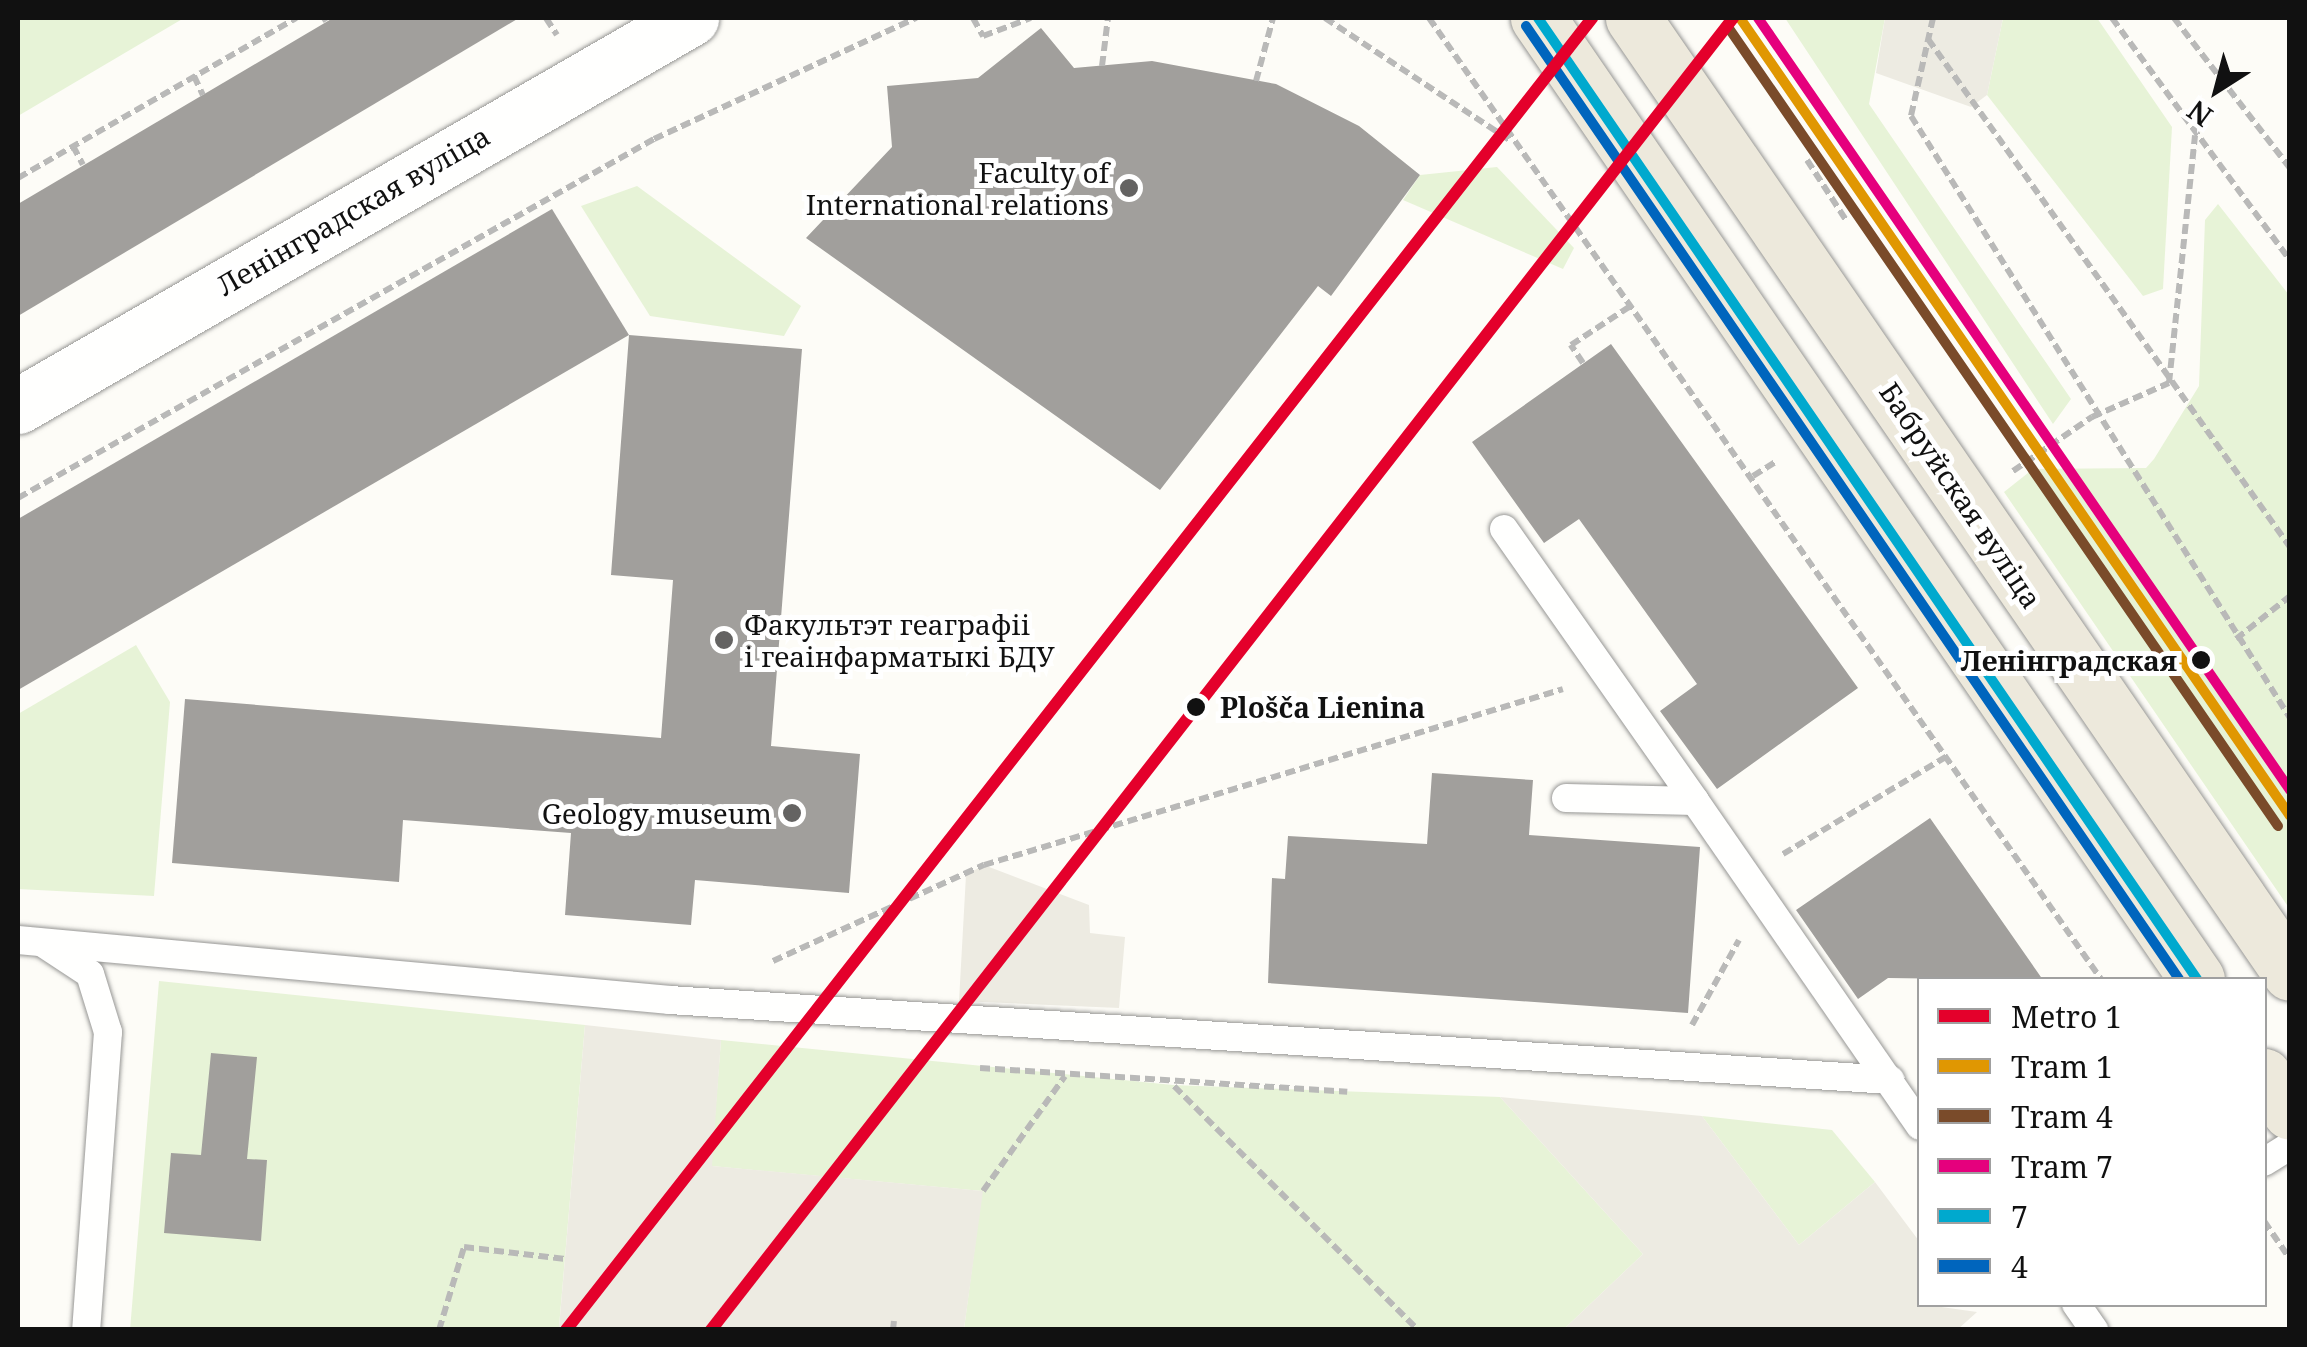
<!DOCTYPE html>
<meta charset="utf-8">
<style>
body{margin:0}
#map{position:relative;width:2307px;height:1347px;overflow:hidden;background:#fdfcf7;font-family:"Noto Serif",serif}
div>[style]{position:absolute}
.green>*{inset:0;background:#e7f3d7}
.plaza>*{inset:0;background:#edebe2}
.building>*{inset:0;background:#a19f9c}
.path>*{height:6px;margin-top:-3px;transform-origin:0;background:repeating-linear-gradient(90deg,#b9b9b8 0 10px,transparent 0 15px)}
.roads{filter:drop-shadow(0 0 2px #979795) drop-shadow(0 0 2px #979795)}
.service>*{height:28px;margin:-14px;padding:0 14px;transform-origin:14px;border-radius:14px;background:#fffffe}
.tertiary>*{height:55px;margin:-27.5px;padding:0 27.5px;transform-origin:27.5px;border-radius:27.5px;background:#fffffe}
.primary>*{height:55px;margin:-27.5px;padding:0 27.5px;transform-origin:27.5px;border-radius:27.5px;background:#ede9dc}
.bus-1>*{height:10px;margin:-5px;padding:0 5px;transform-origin:5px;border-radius:5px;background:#00a9ce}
.bus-2>*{height:10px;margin:-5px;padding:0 5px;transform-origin:5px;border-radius:5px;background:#0065bd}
.tram-1>*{height:10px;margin:-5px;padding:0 5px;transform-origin:5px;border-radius:5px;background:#e09702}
.tram-2>*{height:10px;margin:-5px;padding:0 5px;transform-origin:5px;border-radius:5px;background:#7a4b2a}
.tram-3>*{height:10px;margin:-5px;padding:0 5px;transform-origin:5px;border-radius:5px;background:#e5007d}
.metro-1>*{height:12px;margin:-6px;padding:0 6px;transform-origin:6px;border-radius:6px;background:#e4002b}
.dots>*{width:28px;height:28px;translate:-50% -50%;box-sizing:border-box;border:5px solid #fff;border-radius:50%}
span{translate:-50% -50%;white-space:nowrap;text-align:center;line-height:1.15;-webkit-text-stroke:10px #fff;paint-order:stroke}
.poi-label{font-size:28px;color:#111}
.right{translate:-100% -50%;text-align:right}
.left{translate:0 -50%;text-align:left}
.street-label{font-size:28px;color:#111}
.stop-label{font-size:28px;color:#111;font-weight:700}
.frame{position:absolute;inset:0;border:20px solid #111;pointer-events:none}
.legend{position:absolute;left:1917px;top:977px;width:350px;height:330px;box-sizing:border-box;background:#fff;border:2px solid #a0a0a0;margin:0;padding:12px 18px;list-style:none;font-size:30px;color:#111}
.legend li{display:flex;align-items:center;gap:20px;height:50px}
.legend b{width:50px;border:2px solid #a0a0a0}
.north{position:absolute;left:2167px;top:40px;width:100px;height:100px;-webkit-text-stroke:8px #fff;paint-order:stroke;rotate:216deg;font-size:28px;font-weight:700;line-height:40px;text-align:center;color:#111}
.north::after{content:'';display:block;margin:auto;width:35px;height:45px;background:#111;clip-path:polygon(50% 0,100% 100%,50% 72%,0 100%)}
</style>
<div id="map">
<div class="green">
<div style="clip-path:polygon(18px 18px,184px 18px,18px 116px)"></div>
<div style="clip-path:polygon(1785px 18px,1885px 18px,1869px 104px,2071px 399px,2053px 424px)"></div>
<div style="clip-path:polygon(2003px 18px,2097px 18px,2172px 127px,2163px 289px,2143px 296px,1987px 95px)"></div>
<div style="clip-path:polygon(1497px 167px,1574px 248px,1563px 269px,1403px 200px,1420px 175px)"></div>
<div style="clip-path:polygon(637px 186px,801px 306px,784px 336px,650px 316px,581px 206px)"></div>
<div style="clip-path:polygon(2218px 204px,2289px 295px,2289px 908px,2004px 492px,2033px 469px,2146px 468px,2154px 459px,2199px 386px,2205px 220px)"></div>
<div style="clip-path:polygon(136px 645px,170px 702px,154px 896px,18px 889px,18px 714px)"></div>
<div style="clip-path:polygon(159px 981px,585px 1025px,559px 1327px,579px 1329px,130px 1330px)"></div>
<div style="clip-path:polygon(721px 1040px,1173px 1085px,1500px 1097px,1643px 1254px,1564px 1329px,964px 1329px,982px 1191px,711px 1166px)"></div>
<div style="clip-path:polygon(1702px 1116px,1832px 1130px,1875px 1182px,1799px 1245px)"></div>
</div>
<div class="plaza">
<div style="clip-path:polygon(1885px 18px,2003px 18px,1987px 95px,1971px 107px,1876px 73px)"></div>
<div style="clip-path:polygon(984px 865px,1089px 905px,1090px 933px,1125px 937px,1119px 1008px,959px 1001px,966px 875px)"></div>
<div style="clip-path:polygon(585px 1025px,721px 1040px,712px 1166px,983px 1191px,964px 1329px,559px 1328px)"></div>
<div style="clip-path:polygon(1500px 1097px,1702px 1116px,1799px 1245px,1875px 1182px,1919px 1241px,1920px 1304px,1977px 1312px,1957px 1330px,1564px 1329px,1643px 1254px)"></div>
</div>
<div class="building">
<div style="clip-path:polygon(333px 18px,519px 18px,18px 316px,18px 204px)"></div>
<div style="clip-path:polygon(1041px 28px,1074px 68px,1152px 61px,1276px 84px,1359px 126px,1420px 175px,1331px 296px,1318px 286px,1160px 490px,806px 238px,892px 147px,887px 86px,978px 78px)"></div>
<div style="clip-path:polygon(552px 209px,629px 335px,18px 690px,18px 519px)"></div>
<div style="clip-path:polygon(629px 335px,802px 349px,771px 746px,860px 754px,849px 893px,695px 880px,691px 925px,565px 915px,571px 833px,403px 820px,399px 882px,172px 863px,185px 699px,661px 738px,673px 580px,611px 575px)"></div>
<div style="clip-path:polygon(1611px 344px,1858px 688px,1717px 789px,1660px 711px,1697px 684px,1579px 519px,1544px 543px,1472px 442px)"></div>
<div style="clip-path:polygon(1432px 773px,1533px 780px,1529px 835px,1700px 847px,1688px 1013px,1268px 983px,1272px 878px,1285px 879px,1288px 836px,1427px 844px)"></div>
<div style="clip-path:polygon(1930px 818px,2043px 980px,1888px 978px,1858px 999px,1796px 910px)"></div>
<div style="clip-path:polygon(211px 1053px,257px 1057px,247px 1159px,267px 1160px,261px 1241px,164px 1233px,171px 1153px,201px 1155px)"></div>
</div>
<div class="path">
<div style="left:324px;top:18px;width:4px;rotate:56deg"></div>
<div style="left:546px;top:18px;width:20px;rotate:57deg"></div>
<div style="left:973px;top:18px;width:21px;rotate:61deg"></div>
<div style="left:983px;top:36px;width:51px;rotate:-20.6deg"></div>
<div style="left:1325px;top:18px;width:223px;rotate:33.5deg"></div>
<div style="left:1429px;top:18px;width:1173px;rotate:55.04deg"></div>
<div style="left:1933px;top:18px;width:100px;rotate:102.7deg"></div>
<div style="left:1911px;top:116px;width:711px;rotate:57.81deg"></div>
<div style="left:2112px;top:18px;width:300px;rotate:53.7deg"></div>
<div style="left:2174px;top:18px;width:190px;rotate:52.3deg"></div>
<div style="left:1928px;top:39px;width:624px;rotate:54.53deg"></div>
<div style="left:1102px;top:66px;width:48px;rotate:-82.9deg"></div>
<div style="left:194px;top:76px;width:21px;rotate:65deg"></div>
<div style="left:1256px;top:81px;width:65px;rotate:-74.9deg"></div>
<div style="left:73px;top:146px;width:21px;rotate:62deg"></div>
<div style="left:1807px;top:160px;width:72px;rotate:57deg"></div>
<div style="left:18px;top:178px;width:321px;rotate:-29.9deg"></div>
<div style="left:1583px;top:363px;width:22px;rotate:-124deg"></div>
<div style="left:1571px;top:345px;width:73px;rotate:-33.3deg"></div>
<div style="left:2013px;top:471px;width:96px;rotate:-34.4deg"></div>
<div style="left:2092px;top:417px;width:84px;rotate:-23.8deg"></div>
<div style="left:2169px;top:383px;width:249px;rotate:-84deg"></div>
<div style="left:1753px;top:476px;width:28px;rotate:-32deg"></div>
<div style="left:18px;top:498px;width:730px;rotate:-29.44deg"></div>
<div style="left:654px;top:139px;width:289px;rotate:-24.8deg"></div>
<div style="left:2236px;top:639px;width:69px;rotate:-38.5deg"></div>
<div style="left:1783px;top:854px;width:193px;rotate:-30.8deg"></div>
<div style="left:773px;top:961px;width:232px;rotate:-24.5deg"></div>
<div style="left:984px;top:865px;width:605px;rotate:-16.91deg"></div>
<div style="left:1692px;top:1025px;width:97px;rotate:-61.1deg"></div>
<div style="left:980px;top:1068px;width:368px;rotate:3.7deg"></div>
<div style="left:1174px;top:1086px;width:345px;rotate:45deg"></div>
<div style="left:983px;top:1191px;width:141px;rotate:-54.5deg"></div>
<div style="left:2264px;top:1221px;width:46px;rotate:55.6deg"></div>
<div style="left:439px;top:1330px;width:87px;rotate:-73.2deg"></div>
<div style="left:464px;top:1247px;width:102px;rotate:6.8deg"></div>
<div style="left:893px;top:1330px;width:9px;rotate:-84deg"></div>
</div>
<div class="roads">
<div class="service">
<div style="left:1504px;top:529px;width:332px;rotate:54.9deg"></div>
<div style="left:1566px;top:798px;width:129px;rotate:1.3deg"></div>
<div style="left:1695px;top:801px;width:395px;rotate:55.3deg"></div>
<div style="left:18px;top:940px;width:655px;rotate:5.26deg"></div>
<div style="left:670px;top:1000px;width:1223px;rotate:3.75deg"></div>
<div style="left:43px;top:943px;width:56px;rotate:33.4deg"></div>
<div style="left:90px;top:974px;width:61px;rotate:72.8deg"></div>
<div style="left:108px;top:1032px;width:299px;rotate:94.2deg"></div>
<div style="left:2264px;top:1162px;width:31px;rotate:-32deg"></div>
<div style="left:2076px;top:1304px;width:32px;rotate:55deg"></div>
</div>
<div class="tertiary">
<div style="left:18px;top:406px;width:777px;rotate:-29.96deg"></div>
</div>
<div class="primary">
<div style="left:1538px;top:18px;width:1165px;rotate:55.56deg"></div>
<div style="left:1633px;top:18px;width:1159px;rotate:55.47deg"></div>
<div style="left:2264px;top:1076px;width:44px;rotate:54.2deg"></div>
</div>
</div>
<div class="bus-1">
<div style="left:1538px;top:18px;width:1165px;rotate:55.56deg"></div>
</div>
<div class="bus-2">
<div style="left:1526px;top:26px;width:1155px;rotate:55.58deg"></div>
</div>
<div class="tram-1">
<div style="left:1740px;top:18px;width:969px;rotate:55.42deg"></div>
</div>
<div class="tram-2">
<div style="left:1728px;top:27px;width:970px;rotate:55.46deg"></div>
</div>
<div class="tram-3">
<div style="left:1758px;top:18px;width:938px;rotate:55.43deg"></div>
</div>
<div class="metro-1">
<div style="left:566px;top:1330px;width:1666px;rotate:-51.97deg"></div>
<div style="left:711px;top:1330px;width:1663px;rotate:-52.08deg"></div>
</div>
<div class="dots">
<div style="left:1129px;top:188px;background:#646362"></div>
<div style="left:724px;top:640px;background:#646362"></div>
<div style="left:2201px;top:660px;background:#111"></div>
<div style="left:1196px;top:707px;background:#111"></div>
<div style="left:792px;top:813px;background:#646362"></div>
</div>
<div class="poi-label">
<span class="right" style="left:1109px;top:188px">Faculty of<br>International relations</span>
<span class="left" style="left:744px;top:640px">Факультэт геаграфіі<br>і геаінфарматыкі БДУ</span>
<span class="right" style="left:772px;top:813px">Geology museum</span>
</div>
<div class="street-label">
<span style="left:353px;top:210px;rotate:-30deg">Ленінградская вуліца</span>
<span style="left:1961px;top:495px;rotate:56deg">Бабруйская вуліца</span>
</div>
<div class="stop-label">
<span class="right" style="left:2177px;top:660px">Ленінградская</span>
<span class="left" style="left:1220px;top:707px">Plošča Lienina</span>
</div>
<div class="frame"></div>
<ul class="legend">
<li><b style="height:12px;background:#e4002b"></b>Metro 1</li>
<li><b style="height:12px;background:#e09702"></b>Tram 1</li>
<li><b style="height:12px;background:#7a4b2a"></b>Tram 4</li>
<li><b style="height:12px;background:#e5007d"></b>Tram 7</li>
<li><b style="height:12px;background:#00a9ce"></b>7</li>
<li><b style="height:12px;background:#0065bd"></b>4</li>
</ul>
<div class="north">N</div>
</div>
